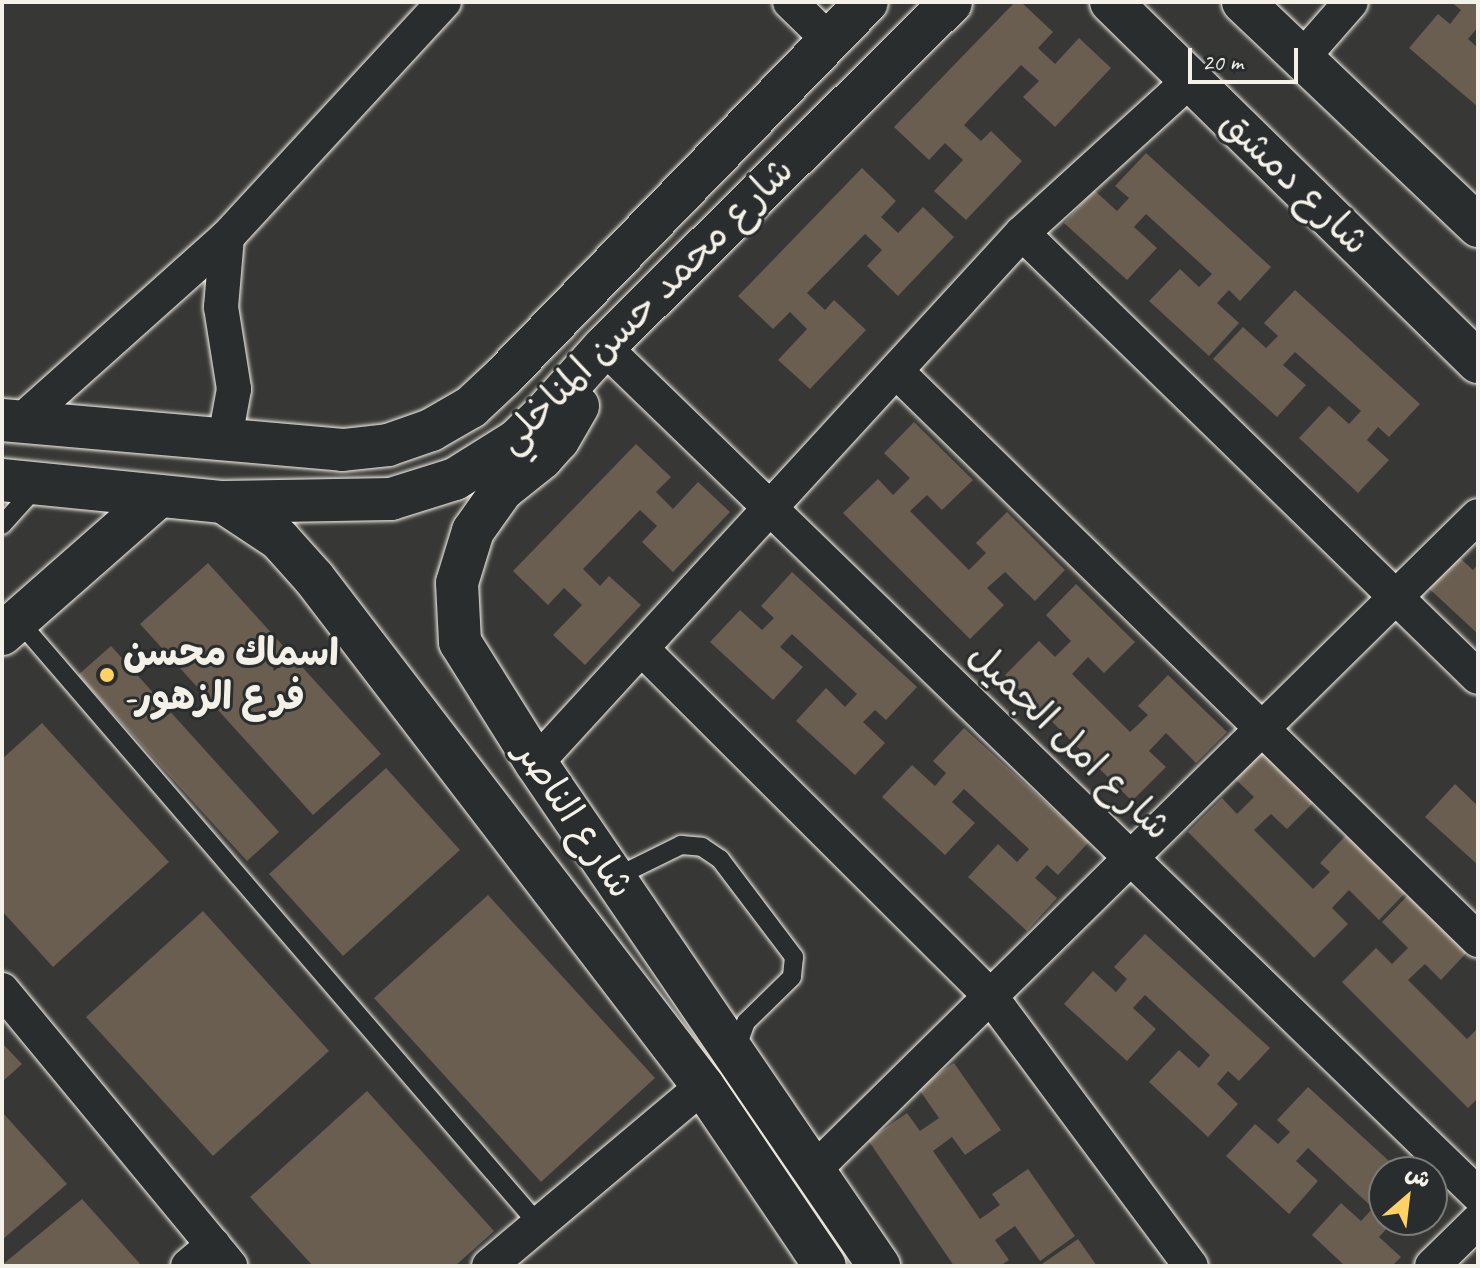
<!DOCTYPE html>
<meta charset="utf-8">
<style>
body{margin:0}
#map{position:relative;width:1480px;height:1268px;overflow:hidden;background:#373735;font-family:Caveat,"Playpen Sans Arabic",sans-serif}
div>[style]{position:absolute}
.building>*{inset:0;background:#695e50}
.roads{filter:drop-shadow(0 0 2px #f4f1e8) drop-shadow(0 0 2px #f4f1e8)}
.service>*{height:18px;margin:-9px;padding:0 9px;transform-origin:9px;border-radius:9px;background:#2a2d2e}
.minor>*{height:34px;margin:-17px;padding:0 17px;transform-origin:17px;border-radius:17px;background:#2a2d2e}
.tertiary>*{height:42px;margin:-21px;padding:0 21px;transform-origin:21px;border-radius:21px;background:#2a2d2e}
.dots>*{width:22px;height:22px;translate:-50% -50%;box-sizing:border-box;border:4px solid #2a2d2e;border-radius:50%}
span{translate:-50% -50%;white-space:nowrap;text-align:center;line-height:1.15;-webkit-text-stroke:6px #2a2d2e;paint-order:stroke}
.street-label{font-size:38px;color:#f4f1e8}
.poi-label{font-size:38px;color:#f4f1e8;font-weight:700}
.left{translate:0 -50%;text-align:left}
.frame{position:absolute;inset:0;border:4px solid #f4f1e8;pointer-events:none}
.north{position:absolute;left:1368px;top:1156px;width:80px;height:80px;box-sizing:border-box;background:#2a2d2e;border:2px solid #7b7b78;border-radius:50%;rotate:28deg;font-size:22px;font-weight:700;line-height:32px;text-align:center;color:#f4f1e8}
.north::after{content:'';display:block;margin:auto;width:28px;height:36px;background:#ffd166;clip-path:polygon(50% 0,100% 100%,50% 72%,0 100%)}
.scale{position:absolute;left:1188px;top:48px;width:110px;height:36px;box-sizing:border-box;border:4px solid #f4f1e8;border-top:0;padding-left:10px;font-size:24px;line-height:28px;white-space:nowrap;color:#f4f1e8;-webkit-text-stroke:6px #2a2d2e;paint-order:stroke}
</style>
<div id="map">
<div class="building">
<div style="clip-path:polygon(1015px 2px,1021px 2px,1053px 32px,1038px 48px,1055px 64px,1079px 38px,1111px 68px,1055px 127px,1023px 97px,1039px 81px,1021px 65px,964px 125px,981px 141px,991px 131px,1022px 161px,966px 220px,934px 191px,963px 160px,945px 143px,929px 160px,894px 127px)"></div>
<div style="clip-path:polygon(1451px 2px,1478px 2px,1478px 27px,1468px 39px,1478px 48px,1478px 107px,1409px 48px,1438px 14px,1450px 24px,1461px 10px)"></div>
<div style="clip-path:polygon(1146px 153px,1271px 267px,1240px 301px,1229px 290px,1217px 303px,1239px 323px,1209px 356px,1149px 301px,1180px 269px,1199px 287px,1212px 274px,1146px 214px,1134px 227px,1157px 248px,1127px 280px,1064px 223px,1094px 190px,1117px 211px,1129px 198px,1115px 186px)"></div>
<div style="clip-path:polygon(862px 168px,896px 201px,881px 217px,898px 233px,923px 207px,954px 237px,898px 296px,867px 266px,882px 250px,865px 234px,807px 293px,825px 310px,834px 300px,866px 330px,810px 389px,778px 360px,807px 329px,790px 312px,773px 329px,738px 296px)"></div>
<div style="clip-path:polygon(1295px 290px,1420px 404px,1389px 437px,1378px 427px,1367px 440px,1389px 460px,1358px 493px,1299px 438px,1329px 406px,1349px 424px,1361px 411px,1295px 352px,1283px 365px,1306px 385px,1277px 417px,1213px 359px,1243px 327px,1266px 348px,1278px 336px,1264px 323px)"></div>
<div style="clip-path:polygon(914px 422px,973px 480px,942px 510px,927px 495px,910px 511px,969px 570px,986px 553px,976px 543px,1007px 512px,1065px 570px,1035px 601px,1005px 572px,987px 588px,1004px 605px,970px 639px,843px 513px,878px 479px,893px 495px,910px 478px,884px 453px)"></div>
<div style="clip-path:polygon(636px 444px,671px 477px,656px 492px,673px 509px,698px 482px,730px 512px,673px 572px,642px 542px,657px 526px,640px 510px,583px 569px,600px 586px,609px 576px,641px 605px,585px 665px,553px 635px,582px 605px,564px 588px,548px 605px,513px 571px)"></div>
<div style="clip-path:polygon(1450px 549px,1473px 570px,1478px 564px,1478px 634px,1421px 581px)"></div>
<div style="clip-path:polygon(208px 563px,381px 754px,313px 815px,140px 624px)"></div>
<div style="clip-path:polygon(792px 572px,917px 687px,886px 720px,875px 710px,863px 722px,885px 743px,855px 775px,796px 721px,826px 688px,845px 707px,857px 694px,792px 634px,780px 647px,803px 667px,773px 700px,710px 642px,740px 610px,762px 630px,774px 618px,761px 606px)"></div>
<div style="clip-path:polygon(1076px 584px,1135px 642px,1104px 673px,1088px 657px,1072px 674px,1130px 732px,1148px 715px,1138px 706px,1168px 675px,1227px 732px,1196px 763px,1166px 733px,1149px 751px,1166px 767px,1132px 801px,1005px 675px,1039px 641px,1055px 657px,1071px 641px,1046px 615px)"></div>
<div style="clip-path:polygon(111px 646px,279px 832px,247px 861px,78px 675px)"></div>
<div style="clip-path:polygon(42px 723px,169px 862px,53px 967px,2px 911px,2px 759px)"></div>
<div style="clip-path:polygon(964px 728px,1089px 842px,1058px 875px,1047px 865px,1035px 878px,1057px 898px,1027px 931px,968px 877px,998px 844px,1017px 862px,1029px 849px,964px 789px,952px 802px,975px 823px,945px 855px,882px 797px,912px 765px,935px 786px,946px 773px,933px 761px)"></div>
<div style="clip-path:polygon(1259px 741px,1318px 798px,1287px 829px,1271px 814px,1254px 830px,1313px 889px,1330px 872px,1320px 863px,1350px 831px,1409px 889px,1379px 920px,1349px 890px,1332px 908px,1348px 924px,1314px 958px,1188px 832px,1222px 798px,1237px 814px,1254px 797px,1228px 772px)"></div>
<div style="clip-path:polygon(386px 768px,460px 850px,343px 956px,269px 874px)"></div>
<div style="clip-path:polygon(1455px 784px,1478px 806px,1478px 865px,1425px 817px)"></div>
<div style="clip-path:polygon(1412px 891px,1471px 948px,1441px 980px,1425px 964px,1408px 980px,1467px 1039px,1478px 1028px,1478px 1098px,1468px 1108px,1342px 982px,1376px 948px,1392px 964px,1408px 948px,1382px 922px)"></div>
<div style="clip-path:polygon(488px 895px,655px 1078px,541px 1182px,374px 998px)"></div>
<div style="clip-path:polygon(203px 911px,329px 1051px,213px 1156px,86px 1017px)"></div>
<div style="clip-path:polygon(1145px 934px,1270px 1048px,1239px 1081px,1228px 1071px,1217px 1084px,1238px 1104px,1208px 1137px,1149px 1082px,1179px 1050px,1199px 1068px,1210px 1055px,1145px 995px,1133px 1008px,1156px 1029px,1127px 1061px,1064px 1004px,1093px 971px,1116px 992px,1127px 979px,1114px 967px)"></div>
<div style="clip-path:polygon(2px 1043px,22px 1064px,2px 1082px)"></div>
<div style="clip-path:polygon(954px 1063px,1001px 1130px,965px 1155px,952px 1137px,933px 1151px,980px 1219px,1000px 1205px,992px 1194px,1028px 1169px,1075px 1236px,1040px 1261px,1015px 1226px,995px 1240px,1009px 1260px,1000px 1266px,954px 1266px,868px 1140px,907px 1113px,920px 1131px,939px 1118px,918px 1088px)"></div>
<div style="clip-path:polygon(1308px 1087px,1401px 1172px,1384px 1172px,1384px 1220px,1415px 1220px,1402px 1234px,1391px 1224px,1379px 1237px,1401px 1257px,1392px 1266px,1345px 1266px,1312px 1235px,1341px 1203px,1361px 1221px,1373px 1208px,1308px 1148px,1296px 1161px,1318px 1181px,1289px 1214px,1226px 1156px,1255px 1124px,1278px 1144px,1290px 1132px,1277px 1120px)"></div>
<div style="clip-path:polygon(367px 1091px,494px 1231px,455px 1266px,313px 1266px,250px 1197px)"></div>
<div style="clip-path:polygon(2px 1112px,67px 1184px,2px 1240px)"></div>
<div style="clip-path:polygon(82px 1199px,142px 1266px,2px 1266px,2px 1265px)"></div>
<div style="clip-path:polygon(1078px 1239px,1097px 1266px,1044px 1266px,1042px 1264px)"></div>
</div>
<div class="roads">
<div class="service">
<div style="left:2px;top:525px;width:54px;rotate:-48deg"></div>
<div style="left:18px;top:620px;width:797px;rotate:49.27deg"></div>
<div style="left:614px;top:878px;width:75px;rotate:-26.2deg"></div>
<div style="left:681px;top:845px;width:21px;rotate:5deg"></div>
<div style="left:702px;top:847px;width:22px;rotate:34deg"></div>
<div style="left:720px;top:859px;width:123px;rotate:52.9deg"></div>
<div style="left:794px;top:957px;width:20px;rotate:96deg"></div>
<div style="left:792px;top:977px;width:64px;rotate:135.6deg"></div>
<div style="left:746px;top:1022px;width:30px;rotate:110deg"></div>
</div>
<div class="minor">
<div style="left:790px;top:2px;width:54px;rotate:44.3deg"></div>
<div style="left:1302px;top:58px;width:74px;rotate:-48.8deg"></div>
<div style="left:1022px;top:233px;width:636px;rotate:44.24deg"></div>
<div style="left:604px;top:347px;width:1218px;rotate:44.13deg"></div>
<div style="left:896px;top:371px;width:814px;rotate:44.35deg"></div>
<div style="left:20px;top:422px;width:278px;rotate:-41.8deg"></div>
<div style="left:227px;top:237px;width:320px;rotate:-47.3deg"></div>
<div style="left:225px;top:438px;width:50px;rotate:-79.6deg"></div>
<div style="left:234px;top:389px;width:83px;rotate:-99deg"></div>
<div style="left:221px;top:307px;width:70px;rotate:-85.1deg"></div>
<div style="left:642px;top:649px;width:493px;rotate:44.9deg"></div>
<div style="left:991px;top:997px;width:335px;rotate:53.4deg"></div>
<div style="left:536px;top:763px;width:719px;rotate:-47.48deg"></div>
<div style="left:1022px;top:233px;width:227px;rotate:-42.3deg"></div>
<div style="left:2px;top:990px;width:358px;rotate:50.4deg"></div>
<div style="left:813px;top:1171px;width:933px;rotate:-44.57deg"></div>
<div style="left:188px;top:1266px;width:33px;rotate:-40deg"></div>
<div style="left:489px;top:1266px;width:280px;rotate:-40.1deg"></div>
<div style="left:1432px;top:1266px;width:64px;rotate:-44.4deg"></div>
</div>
<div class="tertiary">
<div style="left:1111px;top:2px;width:514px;rotate:44.45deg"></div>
<div style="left:1243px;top:2px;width:325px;rotate:43.6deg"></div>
<div style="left:578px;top:406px;width:39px;rotate:120deg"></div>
<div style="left:558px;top:440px;width:24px;rotate:132deg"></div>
<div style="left:542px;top:458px;width:51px;rotate:141.3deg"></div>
<div style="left:502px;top:490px;width:50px;rotate:125.3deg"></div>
<div style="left:473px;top:531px;width:54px;rotate:107.1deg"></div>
<div style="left:457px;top:583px;width:59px;rotate:87.1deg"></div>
<div style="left:460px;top:642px;width:143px;rotate:57.9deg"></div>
<div style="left:536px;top:763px;width:609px;rotate:55.71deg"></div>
<div style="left:2px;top:420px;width:342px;rotate:5deg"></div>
<div style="left:343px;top:450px;width:45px;rotate:-6.3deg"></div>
<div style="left:388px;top:445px;width:46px;rotate:-19.2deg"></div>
<div style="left:431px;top:430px;width:46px;rotate:-29.9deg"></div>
<div style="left:471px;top:407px;width:45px;rotate:-43.2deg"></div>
<div style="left:504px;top:376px;width:521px;rotate:-45.86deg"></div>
<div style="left:2px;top:480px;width:222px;rotate:5.7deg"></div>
<div style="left:223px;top:502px;width:168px;rotate:-1deg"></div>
<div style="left:391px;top:499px;width:67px;rotate:-17.4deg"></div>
<div style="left:455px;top:479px;width:72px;rotate:-31.9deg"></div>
<div style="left:516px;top:441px;width:37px;rotate:-44deg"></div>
<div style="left:543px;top:415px;width:91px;rotate:-48.1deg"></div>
<div style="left:604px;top:347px;width:489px;rotate:-44.8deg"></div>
<div style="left:223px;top:502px;width:67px;rotate:33.5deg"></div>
<div style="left:279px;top:539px;width:52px;rotate:48.1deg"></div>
<div style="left:314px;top:578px;width:640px;rotate:52.56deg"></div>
<div style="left:703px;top:1086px;width:217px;rotate:55.9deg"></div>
<div style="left:2px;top:634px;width:209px;rotate:-41.3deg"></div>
</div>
</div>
<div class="dots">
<div style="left:107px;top:675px;background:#ffd166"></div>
</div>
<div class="street-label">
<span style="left:1295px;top:182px;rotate:44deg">شارع دمشق</span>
<span style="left:645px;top:305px;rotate:-45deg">شارع محمد حسن المناخلي</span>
<span style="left:1070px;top:741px;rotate:44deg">شارع امل الجميل</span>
<span style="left:575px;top:819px;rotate:56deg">شارع الناصر</span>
</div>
<div class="poi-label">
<span class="left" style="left:123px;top:675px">اسماك محسن<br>-فرع الزهور</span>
</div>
<div class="frame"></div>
<div class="north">ش</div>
<div class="scale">20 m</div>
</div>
